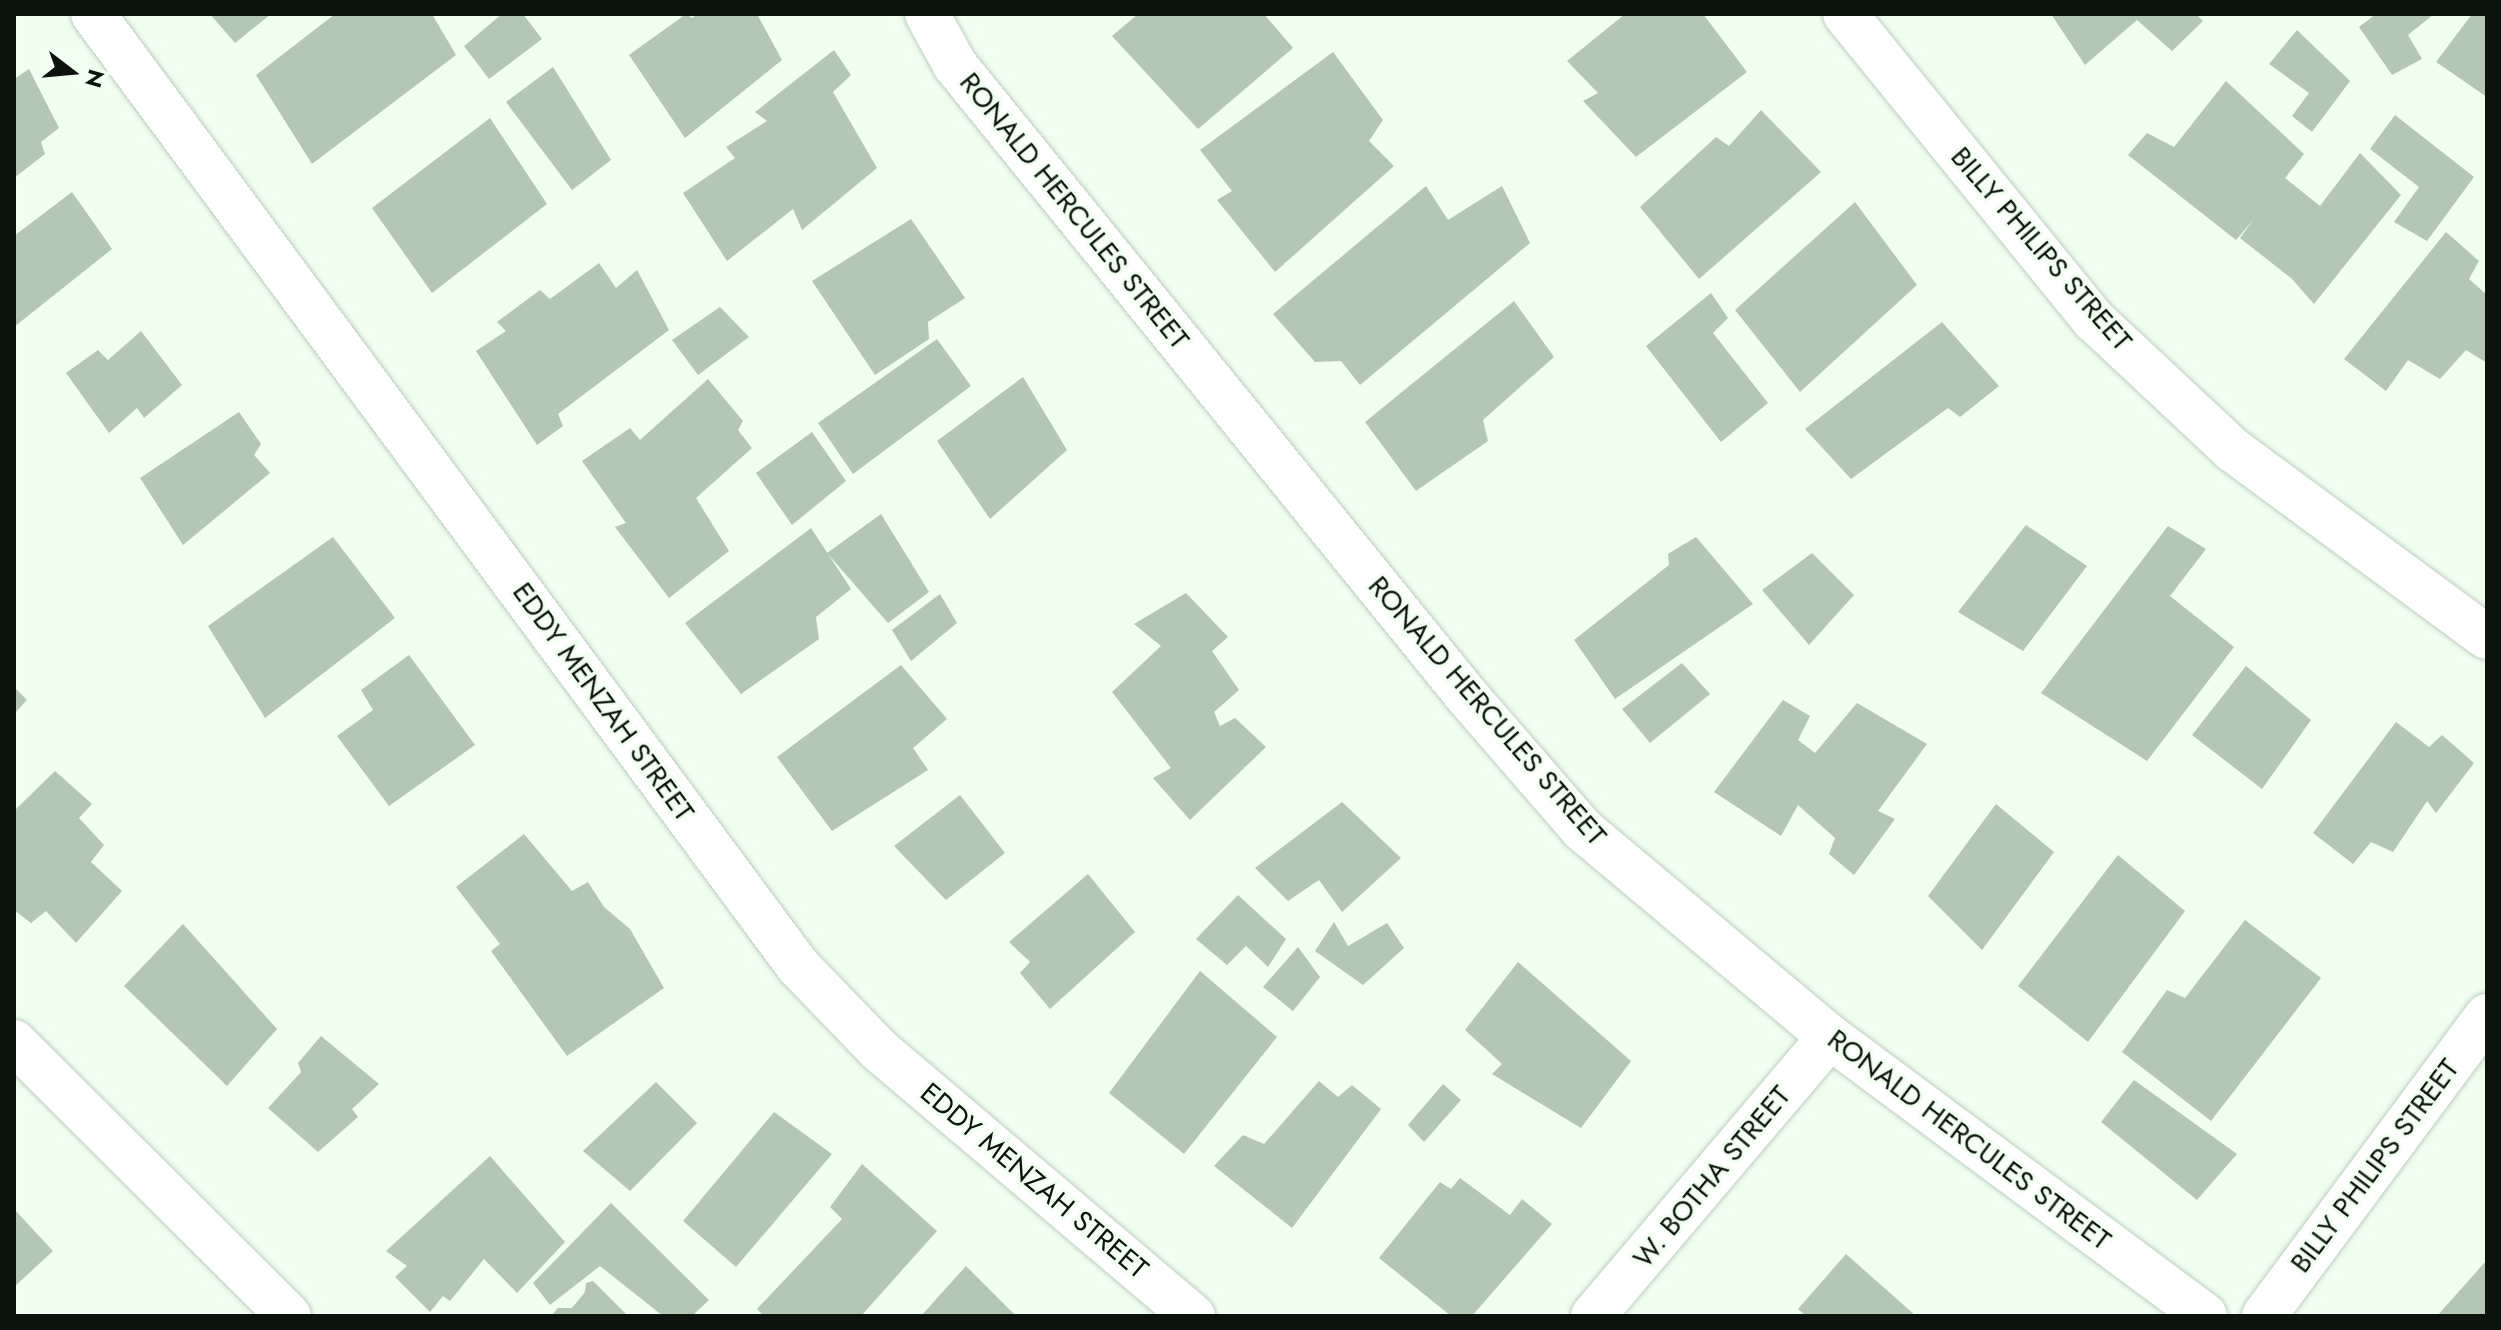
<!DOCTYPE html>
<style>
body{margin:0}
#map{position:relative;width:2501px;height:1330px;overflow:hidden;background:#f0fff0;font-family:Jost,sans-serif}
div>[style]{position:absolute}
.building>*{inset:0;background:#b4c6b4}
.roads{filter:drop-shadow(0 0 2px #bccebd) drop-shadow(0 0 2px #bccebd)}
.street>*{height:44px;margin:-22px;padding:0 22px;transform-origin:22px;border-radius:22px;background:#fff}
span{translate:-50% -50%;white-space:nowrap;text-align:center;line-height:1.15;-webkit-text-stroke:6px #f0fff0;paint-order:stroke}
.street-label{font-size:28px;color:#0c120c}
.frame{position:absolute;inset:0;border:16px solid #0c120c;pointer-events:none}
.north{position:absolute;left:32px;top:32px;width:80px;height:80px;-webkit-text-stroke:6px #f0fff0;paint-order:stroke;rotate:106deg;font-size:22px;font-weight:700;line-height:32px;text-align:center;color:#0c120c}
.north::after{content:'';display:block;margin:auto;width:28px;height:36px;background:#0c120c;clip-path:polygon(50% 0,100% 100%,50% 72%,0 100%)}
</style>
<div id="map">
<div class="building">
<div style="clip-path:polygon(210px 14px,271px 14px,235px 43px)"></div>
<div style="clip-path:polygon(335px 14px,432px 14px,456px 55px,312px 164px,256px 75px)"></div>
<div style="clip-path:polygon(502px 14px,523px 14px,542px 39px,489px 79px,464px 46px)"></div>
<div style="clip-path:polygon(686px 14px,692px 18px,698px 14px,757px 14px,782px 60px,685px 138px,629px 55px)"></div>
<div style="clip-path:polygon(1138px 14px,1264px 14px,1293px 48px,1198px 129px,1112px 36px)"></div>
<div style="clip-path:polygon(1625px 14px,1703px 14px,1747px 72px,1636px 157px,1583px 101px,1598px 93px,1567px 61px)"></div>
<div style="clip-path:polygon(2051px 14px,2196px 14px,2203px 21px,2172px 51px,2137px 20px,2085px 65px)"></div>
<div style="clip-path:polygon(2376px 14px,2434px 14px,2408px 35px,2422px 59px,2392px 75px,2359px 27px)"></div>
<div style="clip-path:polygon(2472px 14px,2487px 14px,2487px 97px,2436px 62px)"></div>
<div style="clip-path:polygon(2297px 30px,2350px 81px,2312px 132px,2292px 116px,2309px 93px,2269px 64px)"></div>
<div style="clip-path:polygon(834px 50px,851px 75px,833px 92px,877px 168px,802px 230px,793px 209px,727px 261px,683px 193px,735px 158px,726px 147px,767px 121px,755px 112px)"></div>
<div style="clip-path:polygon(1333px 52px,1383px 120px,1369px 141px,1394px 166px,1275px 272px,1217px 200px,1232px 191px,1200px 150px)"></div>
<div style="clip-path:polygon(553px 67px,611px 160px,572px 190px,506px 102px)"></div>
<div style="clip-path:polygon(29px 69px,59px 128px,41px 142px,45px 154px,14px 178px,14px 79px)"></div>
<div style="clip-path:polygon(2226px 81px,2304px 154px,2285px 178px,2320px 206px,2360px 153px,2401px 195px,2314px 304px,2292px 279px,2240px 238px,2254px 219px,2236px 240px,2128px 155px,2147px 133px,2174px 147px)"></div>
<div style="clip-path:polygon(1761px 110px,1821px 172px,1699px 279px,1640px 207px,1716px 137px,1729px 146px)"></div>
<div style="clip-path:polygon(2395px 115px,2474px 177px,2427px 241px,2394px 222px,2419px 187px,2370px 149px)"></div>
<div style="clip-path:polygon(490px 118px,547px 204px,432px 293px,372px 208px)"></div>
<div style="clip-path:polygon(1426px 186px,1448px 220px,1502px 186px,1530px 243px,1360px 385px,1341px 361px,1315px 362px,1273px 314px)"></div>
<div style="clip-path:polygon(72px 192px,112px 249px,14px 327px,14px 236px)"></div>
<div style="clip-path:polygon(1855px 202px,1917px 285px,1800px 392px,1735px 310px)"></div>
<div style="clip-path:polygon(911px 219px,965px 298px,928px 322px,929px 339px,875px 375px,812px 281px)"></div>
<div style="clip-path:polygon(2446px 232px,2479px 261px,2469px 279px,2487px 295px,2487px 363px,2466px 350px,2440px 379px,2408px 360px,2386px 391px,2344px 359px)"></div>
<div style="clip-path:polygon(599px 263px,616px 288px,637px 270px,669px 330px,558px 414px,563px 426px,537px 445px,476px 351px,506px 331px,497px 322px,540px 290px,550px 299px)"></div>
<div style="clip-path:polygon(1711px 293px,1728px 318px,1713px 333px,1768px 403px,1721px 442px,1646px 346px)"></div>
<div style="clip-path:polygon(1514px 301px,1554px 357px,1483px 420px,1488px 441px,1416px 491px,1365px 422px)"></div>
<div style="clip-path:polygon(720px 307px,749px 337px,698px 375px,672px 340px)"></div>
<div style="clip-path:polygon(1942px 322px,1999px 386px,1960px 417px,1948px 408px,1851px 479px,1805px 429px)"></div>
<div style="clip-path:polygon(141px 331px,182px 385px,144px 418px,137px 408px,109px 433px,66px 373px,98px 350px,108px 360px)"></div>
<div style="clip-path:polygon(937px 339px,971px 386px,853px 474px,818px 423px)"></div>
<div style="clip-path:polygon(1023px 377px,1067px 450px,990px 519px,937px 441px)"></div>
<div style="clip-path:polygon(708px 379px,743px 421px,738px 430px,752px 448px,696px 498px,729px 551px,669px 598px,615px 527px,626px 523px,582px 461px,630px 428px,640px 440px)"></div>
<div style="clip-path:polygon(239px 412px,261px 444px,254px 455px,270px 473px,183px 545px,140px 478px)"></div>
<div style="clip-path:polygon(812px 432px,846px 481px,792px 525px,756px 473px)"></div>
<div style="clip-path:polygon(881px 514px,929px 592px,888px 623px,827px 553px)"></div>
<div style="clip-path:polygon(2026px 525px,2087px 566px,2023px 651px,1958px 612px)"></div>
<div style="clip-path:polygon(2168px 526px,2206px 549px,2170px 596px,2234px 647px,2147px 761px,2041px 693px)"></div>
<div style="clip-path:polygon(811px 528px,851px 589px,816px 617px,819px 639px,741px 694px,685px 623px)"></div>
<div style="clip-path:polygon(333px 537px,395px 618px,265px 718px,208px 626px)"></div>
<div style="clip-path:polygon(1696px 537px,1753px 604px,1615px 699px,1574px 640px,1669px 565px,1668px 554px)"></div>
<div style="clip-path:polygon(1812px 553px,1854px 595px,1809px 645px,1762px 590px)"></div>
<div style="clip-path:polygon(1186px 593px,1228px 637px,1212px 651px,1239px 690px,1214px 712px,1220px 726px,1235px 718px,1266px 747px,1190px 820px,1153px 778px,1171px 768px,1112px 692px,1161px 646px,1134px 624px)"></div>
<div style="clip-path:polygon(940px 594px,957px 623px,911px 661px,892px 630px)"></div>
<div style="clip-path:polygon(409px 655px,475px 745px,389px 806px,337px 736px,373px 710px,361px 690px)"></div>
<div style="clip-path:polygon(1682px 663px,1710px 694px,1650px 743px,1622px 709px)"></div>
<div style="clip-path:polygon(901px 665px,947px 719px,913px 748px,928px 770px,832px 831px,777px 757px)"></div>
<div style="clip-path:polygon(2246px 666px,2311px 720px,2262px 789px,2192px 735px)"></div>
<div style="clip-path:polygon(14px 687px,27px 700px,14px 714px)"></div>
<div style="clip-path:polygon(1783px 700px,1810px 716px,1798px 740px,1815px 753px,1857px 703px,1927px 744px,1878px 811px,1895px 819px,1854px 875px,1829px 854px,1835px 838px,1798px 805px,1781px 836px,1714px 792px)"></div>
<div style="clip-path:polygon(2396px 722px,2429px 747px,2442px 735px,2474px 763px,2436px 813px,2427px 801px,2393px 852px,2371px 842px,2353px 864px,2313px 833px)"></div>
<div style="clip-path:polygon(55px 771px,92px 804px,79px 818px,104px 845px,91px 862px,122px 891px,76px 943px,46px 911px,31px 923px,14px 910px,14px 811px)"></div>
<div style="clip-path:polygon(960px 795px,1005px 853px,946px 900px,894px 846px)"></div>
<div style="clip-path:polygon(1342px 802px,1401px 858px,1342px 912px,1319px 880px,1288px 901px,1255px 868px)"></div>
<div style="clip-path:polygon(1996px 804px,2054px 852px,1982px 950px,1928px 896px)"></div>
<div style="clip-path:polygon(524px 834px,572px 891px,588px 882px,604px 907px,630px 929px,664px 988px,567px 1056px,491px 951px,500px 944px,456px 887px)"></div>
<div style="clip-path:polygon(2118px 855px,2185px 911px,2088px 1042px,2018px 986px)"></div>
<div style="clip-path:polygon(1088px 874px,1135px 932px,1050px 1009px,1020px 973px,1030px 962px,1009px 942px)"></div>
<div style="clip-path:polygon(1238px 895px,1286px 939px,1268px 967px,1246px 946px,1227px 965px,1196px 939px)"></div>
<div style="clip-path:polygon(2245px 920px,2321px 978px,2211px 1121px,2122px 1052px,2167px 990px,2185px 998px)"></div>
<div style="clip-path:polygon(1334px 922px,1348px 946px,1387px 923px,1404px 948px,1363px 985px,1315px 951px)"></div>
<div style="clip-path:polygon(183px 924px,277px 1029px,227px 1086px,124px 986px)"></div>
<div style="clip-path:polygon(1298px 947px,1320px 977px,1293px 1011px,1263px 987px)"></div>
<div style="clip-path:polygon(1518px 962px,1631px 1061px,1581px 1128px,1492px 1074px,1502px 1064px,1465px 1030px)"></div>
<div style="clip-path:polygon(1200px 971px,1277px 1037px,1184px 1154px,1109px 1093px)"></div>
<div style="clip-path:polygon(321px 1036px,379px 1084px,352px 1109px,358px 1117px,318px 1152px,268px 1108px,301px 1072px,298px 1063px)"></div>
<div style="clip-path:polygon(2134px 1080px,2237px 1154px,2197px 1200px,2101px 1122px)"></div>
<div style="clip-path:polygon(1319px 1081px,1338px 1097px,1352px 1085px,1381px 1109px,1292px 1228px,1214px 1166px,1243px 1135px,1264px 1144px)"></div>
<div style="clip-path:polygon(656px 1082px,697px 1123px,630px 1191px,583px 1151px)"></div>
<div style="clip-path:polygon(1443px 1084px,1461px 1100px,1424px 1142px,1408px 1125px)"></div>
<div style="clip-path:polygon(774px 1112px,832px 1154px,736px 1267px,683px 1221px)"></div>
<div style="clip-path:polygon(490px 1156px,565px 1242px,517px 1293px,484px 1259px,450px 1301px,443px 1296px,430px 1312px,395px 1277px,407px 1266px,386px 1251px)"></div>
<div style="clip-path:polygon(862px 1164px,937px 1231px,861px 1316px,764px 1316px,757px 1309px,842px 1219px,830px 1207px)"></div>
<div style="clip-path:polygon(1460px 1178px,1510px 1215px,1522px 1199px,1552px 1224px,1472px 1316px,1451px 1316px,1379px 1258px,1440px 1182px,1451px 1189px)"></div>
<div style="clip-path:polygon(611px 1203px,709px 1300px,692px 1316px,663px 1316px,600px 1266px,550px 1305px,533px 1283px)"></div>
<div style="clip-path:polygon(14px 1209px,53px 1251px,14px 1287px)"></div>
<div style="clip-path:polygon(1846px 1254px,1916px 1316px,1806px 1316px,1798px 1309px)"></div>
<div style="clip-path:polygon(2487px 1260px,2487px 1316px,2437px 1316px)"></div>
<div style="clip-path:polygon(966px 1266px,1016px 1316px,921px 1316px)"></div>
<div style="clip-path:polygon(593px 1281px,628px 1316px,551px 1316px,558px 1308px,572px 1308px,585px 1292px,586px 1283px)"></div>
</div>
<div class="roads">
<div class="street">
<div style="left:93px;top:14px;width:1185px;rotate:53.48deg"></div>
<div style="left:798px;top:966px;width:117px;rotate:46deg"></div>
<div style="left:879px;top:1050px;width:412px;rotate:40.3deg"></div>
<div style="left:927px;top:14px;width:58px;rotate:61.2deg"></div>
<div style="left:955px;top:65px;width:811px;rotate:50.95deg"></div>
<div style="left:1466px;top:695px;width:177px;rotate:49.1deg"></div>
<div style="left:1582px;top:829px;width:324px;rotate:40deg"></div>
<div style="left:1830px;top:1037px;width:467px;rotate:36.6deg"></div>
<div style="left:1845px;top:14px;width:395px;rotate:50.9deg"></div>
<div style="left:2094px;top:320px;width:190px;rotate:43.1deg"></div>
<div style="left:2233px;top:450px;width:315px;rotate:36.4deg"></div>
<div style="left:14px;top:1042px;width:388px;rotate:44.9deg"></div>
<div style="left:1593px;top:1316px;width:366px;rotate:-49.7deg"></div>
<div style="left:2264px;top:1316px;width:374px;rotate:-53.4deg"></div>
</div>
</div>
<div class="street-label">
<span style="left:1074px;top:211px;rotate:51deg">RONALD HERCULES STREET</span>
<span style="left:2041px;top:249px;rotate:49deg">BILLY PHILIPS STREET</span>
<span style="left:603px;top:702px;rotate:54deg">EDDY MENZAH STREET</span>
<span style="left:1487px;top:711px;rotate:49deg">RONALD HERCULES STREET</span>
<span style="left:1969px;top:1140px;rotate:37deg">RONALD HERCULES STREET</span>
<span style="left:2375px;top:1166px;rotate:-53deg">BILLY PHILIPS STREET</span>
<span style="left:1712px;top:1177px;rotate:-50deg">W. BOTHA STREET</span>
<span style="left:1034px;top:1181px;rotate:40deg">EDDY MENZAH STREET</span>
</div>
<div class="frame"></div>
<div class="north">N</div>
</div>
